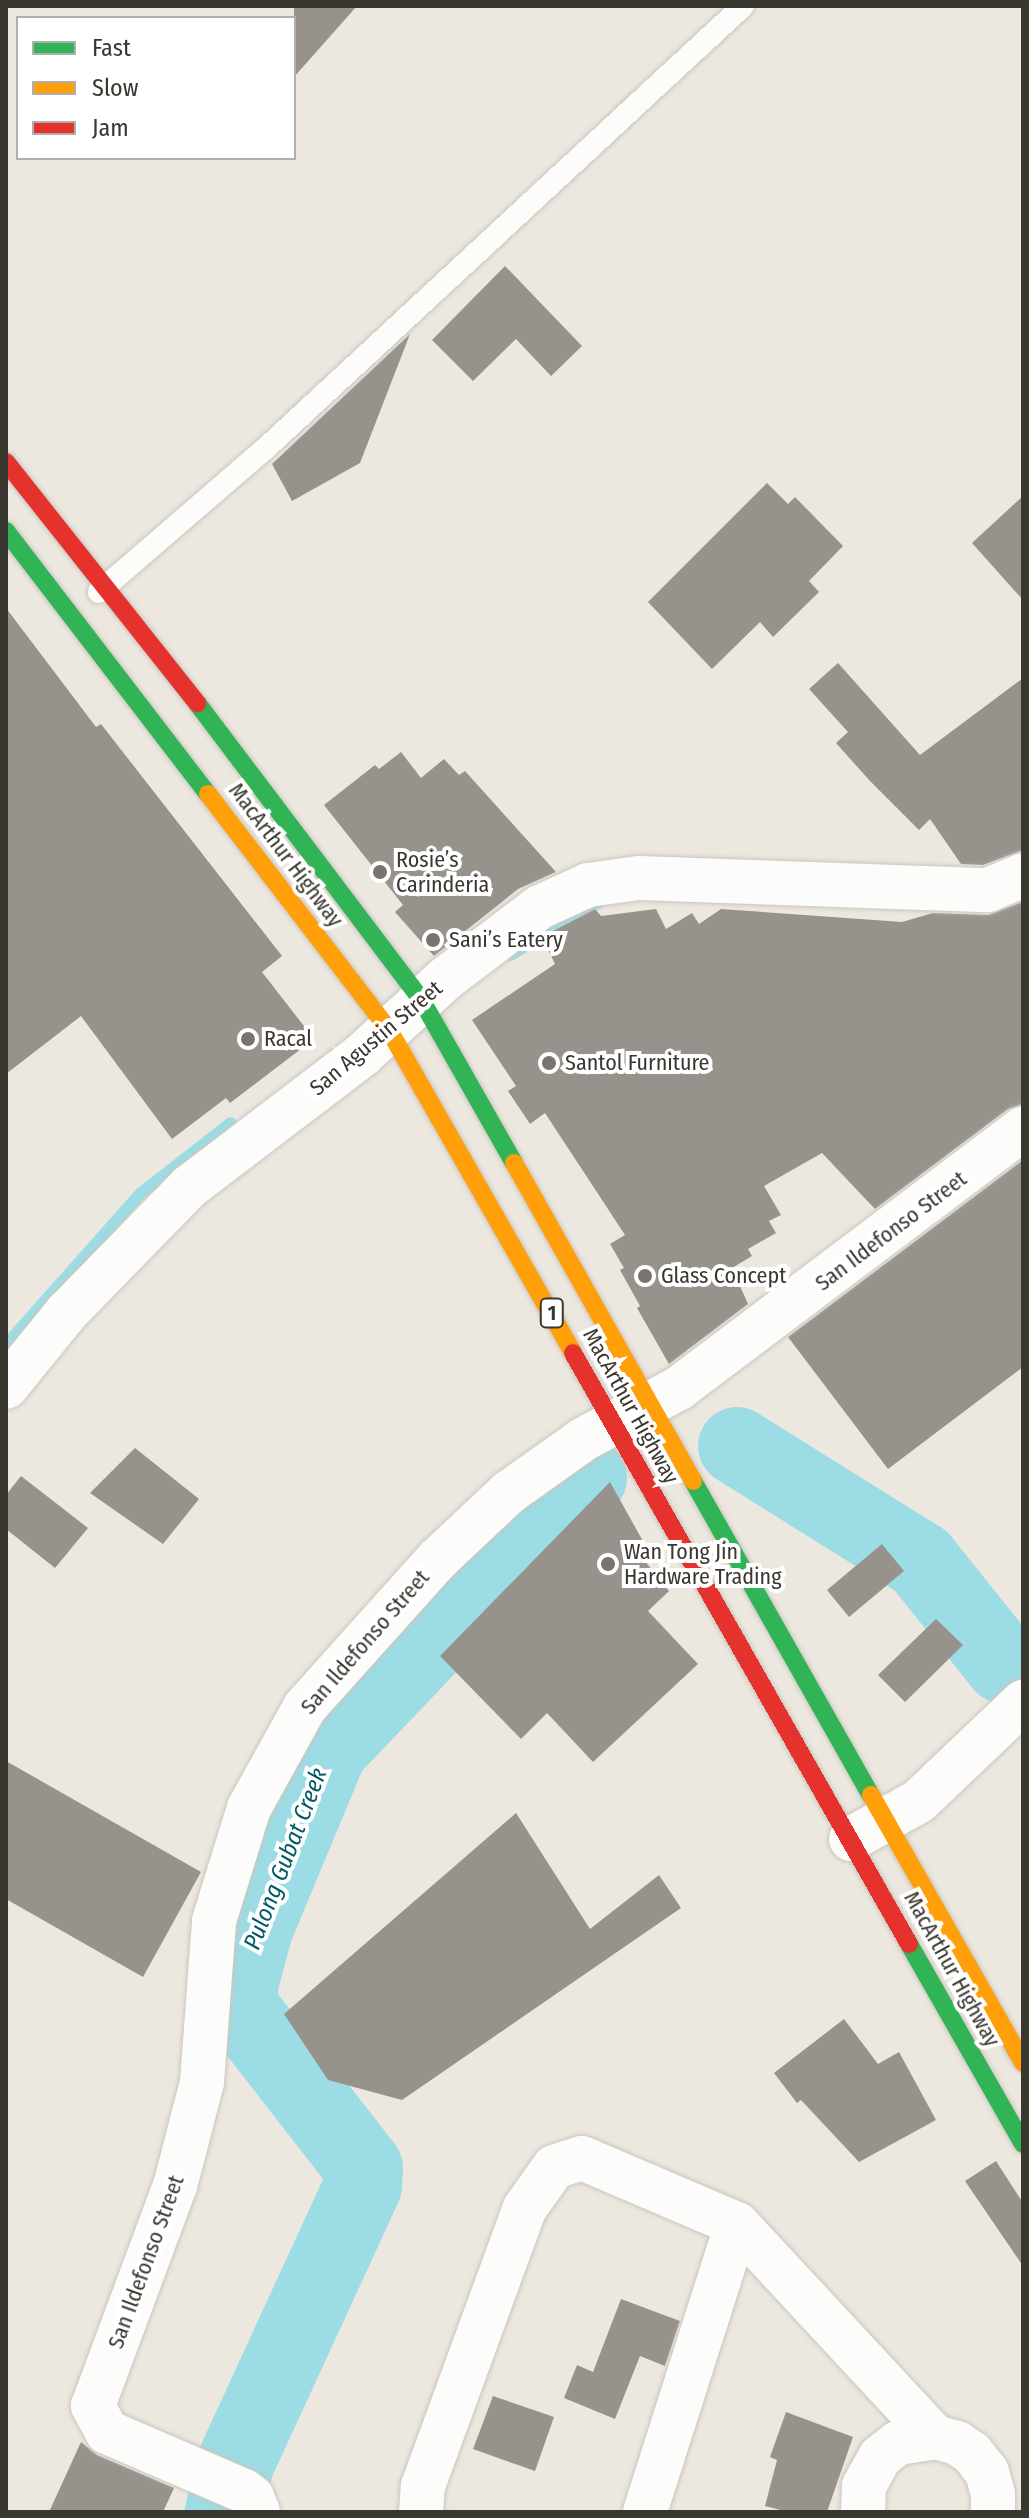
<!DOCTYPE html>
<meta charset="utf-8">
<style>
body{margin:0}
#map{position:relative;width:1029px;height:2518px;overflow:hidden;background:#ede8df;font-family:"Fira Sans Condensed",sans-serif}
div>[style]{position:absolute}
.stream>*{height:12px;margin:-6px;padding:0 6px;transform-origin:6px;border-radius:6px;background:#9cdce4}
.river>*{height:78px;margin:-39px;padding:0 39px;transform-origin:39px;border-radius:39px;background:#9cdce4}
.building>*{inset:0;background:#97938c}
.roads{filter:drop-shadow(0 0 2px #cac6c0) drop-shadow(0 0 2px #cac6c0)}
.lane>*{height:22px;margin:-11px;padding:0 11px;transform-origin:11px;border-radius:11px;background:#fcfcfa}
.street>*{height:44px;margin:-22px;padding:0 22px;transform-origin:22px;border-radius:22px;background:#fcfcfa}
.fast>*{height:18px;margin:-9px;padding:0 9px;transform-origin:9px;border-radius:9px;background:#30b455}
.slow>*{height:18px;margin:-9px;padding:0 9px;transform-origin:9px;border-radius:9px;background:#ff9f0a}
.jam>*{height:18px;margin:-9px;padding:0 9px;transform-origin:9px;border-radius:9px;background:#e5322d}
.dots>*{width:22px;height:22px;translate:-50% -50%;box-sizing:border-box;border:4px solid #fff;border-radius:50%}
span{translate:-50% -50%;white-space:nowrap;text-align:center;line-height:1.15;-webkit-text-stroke:8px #fff;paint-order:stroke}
.shield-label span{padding:2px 6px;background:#fff;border:2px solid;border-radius:6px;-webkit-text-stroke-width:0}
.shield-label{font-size:20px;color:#3a3630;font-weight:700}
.street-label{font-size:22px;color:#3a3630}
.poi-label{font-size:22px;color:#3a3630}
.left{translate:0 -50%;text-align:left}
.water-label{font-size:24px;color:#025a64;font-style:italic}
.frame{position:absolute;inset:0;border:8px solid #3a3630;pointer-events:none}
.legend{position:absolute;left:16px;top:16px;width:280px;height:144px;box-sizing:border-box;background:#fff;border:2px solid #b0afac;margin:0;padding:10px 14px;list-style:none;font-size:24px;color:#3a3630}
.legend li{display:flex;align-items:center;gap:16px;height:40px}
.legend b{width:40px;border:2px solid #b0afac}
</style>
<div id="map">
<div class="stream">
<div style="left:510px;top:955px;width:102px;rotate:-30.6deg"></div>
<div style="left:6px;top:1345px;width:202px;rotate:-48.4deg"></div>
<div style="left:140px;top:1194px;width:115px;rotate:-38deg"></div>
</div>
<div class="river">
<div style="left:737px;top:1446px;width:217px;rotate:32deg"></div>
<div style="left:921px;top:1561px;width:133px;rotate:51.4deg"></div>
<div style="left:224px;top:2512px;width:49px;rotate:-77.1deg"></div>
<div style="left:235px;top:2464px;width:306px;rotate:-65.3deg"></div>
<div style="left:363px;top:2186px;width:18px;rotate:-87deg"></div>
<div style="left:364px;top:2168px;width:200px;rotate:-127.9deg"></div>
<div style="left:241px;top:2010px;width:21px;rotate:-98deg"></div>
<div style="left:238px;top:1989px;width:62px;rotate:-75.1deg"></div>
<div style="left:254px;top:1929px;width:195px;rotate:-67.4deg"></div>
<div style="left:329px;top:1749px;width:375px;rotate:-46.3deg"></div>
</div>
<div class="building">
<div style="clip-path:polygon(294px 6px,357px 6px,294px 77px)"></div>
<div style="clip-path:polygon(505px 266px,582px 346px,551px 376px,516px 339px,473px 381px,432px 340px)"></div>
<div style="clip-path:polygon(410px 334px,360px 463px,292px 501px,272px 464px)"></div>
<div style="clip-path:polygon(767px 483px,788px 504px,795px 497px,843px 546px,809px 581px,819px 592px,773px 637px,760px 622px,712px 669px,648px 602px)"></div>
<div style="clip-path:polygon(1023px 496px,1023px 600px,972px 543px)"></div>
<div style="clip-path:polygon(6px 608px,96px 727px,101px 724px,282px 956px,262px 972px,314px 1039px,230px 1103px,226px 1098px,172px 1139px,81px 1016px,6px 1074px)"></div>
<div style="clip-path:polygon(838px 663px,920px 755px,1023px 678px,1023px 850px,983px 865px,961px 864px,930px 819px,919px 830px,870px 781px,836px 743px,848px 732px,809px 689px)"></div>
<div style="clip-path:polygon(401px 752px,421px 778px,444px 759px,459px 775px,465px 771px,556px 872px,518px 889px,434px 956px,395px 912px,403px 905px,324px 805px,375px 765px,379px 769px)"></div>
<div style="clip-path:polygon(1023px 902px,1023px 1104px,1008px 1109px,875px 1209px,822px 1153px,764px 1186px,781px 1215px,769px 1221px,776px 1233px,748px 1249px,752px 1256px,732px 1268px,748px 1304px,669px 1364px,637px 1308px,640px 1306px,620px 1270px,624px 1268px,610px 1244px,625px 1235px,545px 1113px,530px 1124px,508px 1091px,516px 1086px,472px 1020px,555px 964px,542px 937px,595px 909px,601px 916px,656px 909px,666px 929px,692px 913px,699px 924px,721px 909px,902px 922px,933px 913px,988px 915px)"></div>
<div style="clip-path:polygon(1023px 1160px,1023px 1367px,888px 1469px,788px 1337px)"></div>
<div style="clip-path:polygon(135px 1448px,199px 1499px,163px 1544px,90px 1493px)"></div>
<div style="clip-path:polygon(21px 1476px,88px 1528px,55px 1568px,6px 1529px,6px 1495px)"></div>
<div style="clip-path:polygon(610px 1482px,644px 1543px,636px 1550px,669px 1591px,648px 1611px,698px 1664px,593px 1762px,547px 1713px,521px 1739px,440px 1656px)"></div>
<div style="clip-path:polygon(882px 1544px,904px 1571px,849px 1617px,827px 1590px)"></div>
<div style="clip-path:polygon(936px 1619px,963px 1645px,905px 1702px,878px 1675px)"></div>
<div style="clip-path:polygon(6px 1761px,201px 1872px,143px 1977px,6px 1899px)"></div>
<div style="clip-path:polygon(516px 1813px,590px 1929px,659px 1875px,681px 1908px,402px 2100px,328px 2080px,284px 2014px)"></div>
<div style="clip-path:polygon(844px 2019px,878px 2064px,899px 2052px,936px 2120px,859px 2162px,801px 2100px,797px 2103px,774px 2073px)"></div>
<div style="clip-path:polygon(996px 2161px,1023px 2203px,1023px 2266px,965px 2181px)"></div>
<div style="clip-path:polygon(621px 2299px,680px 2321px,665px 2366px,640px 2356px,615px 2419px,564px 2398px,577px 2365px,593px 2372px)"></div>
<div style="clip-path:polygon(493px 2396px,554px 2417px,535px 2471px,473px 2449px)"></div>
<div style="clip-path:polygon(786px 2412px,853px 2437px,827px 2512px,788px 2512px,765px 2506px,777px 2460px,770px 2457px)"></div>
<div style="clip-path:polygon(81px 2442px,97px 2455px,174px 2488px,163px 2512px,49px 2512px)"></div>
</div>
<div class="roads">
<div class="lane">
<div style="left:99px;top:592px;width:221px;rotate:-40.8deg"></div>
<div style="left:266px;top:448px;width:650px;rotate:-42.82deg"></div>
</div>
<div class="street">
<div style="left:6px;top:1387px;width:97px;rotate:-50.9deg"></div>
<div style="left:67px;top:1312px;width:175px;rotate:-45.7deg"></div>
<div style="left:189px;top:1187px;width:218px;rotate:-37.3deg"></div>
<div style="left:362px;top:1055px;width:113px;rotate:-42.5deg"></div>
<div style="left:445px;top:979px;width:119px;rotate:-37.2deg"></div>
<div style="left:540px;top:907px;width:53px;rotate:-24.6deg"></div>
<div style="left:588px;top:885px;width:51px;rotate:-7.8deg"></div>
<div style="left:639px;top:878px;width:349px;rotate:2deg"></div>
<div style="left:988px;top:890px;width:38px;rotate:-23deg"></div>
<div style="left:851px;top:1839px;width:78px;rotate:-29.2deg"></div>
<div style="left:919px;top:1801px;width:144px;rotate:-43.6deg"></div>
<div style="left:258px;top:2512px;width:16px;rotate:-112deg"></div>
<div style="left:252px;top:2497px;width:10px;rotate:-143deg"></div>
<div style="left:244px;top:2491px;width:149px;rotate:-156.7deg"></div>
<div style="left:107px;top:2432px;width:30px;rotate:-118deg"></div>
<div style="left:93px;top:2406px;width:235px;rotate:-69.6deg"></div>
<div style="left:175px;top:2186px;width:107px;rotate:-75.4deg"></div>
<div style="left:202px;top:2082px;width:161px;rotate:-85.7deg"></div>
<div style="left:214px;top:1921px;width:118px;rotate:-72.8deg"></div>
<div style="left:249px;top:1808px;width:115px;rotate:-61deg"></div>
<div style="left:305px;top:1707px;width:199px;rotate:-48.1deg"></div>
<div style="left:438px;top:1559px;width:96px;rotate:-43.3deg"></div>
<div style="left:508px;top:1493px;width:93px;rotate:-35.4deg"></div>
<div style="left:584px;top:1439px;width:108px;rotate:-28.2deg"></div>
<div style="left:679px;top:1388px;width:431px;rotate:-37deg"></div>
<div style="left:421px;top:2512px;width:26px;rotate:-86deg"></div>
<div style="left:423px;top:2486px;width:296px;rotate:-69.9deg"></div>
<div style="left:525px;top:2208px;width:50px;rotate:-54.7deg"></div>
<div style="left:554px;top:2167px;width:29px;rotate:-18deg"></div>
<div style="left:582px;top:2158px;width:168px;rotate:23.1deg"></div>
<div style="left:737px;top:2224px;width:291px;rotate:47.1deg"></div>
<div style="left:645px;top:2512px;width:302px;rotate:-72.3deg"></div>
<div style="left:863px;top:2512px;width:26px;rotate:-88deg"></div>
<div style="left:864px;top:2486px;width:33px;rotate:-61deg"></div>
<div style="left:880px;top:2457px;width:23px;rotate:-38deg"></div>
<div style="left:898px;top:2443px;width:37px;rotate:-9deg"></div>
<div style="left:935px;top:2437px;width:23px;rotate:15deg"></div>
<div style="left:957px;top:2443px;width:18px;rotate:34deg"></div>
<div style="left:972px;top:2453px;width:24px;rotate:52deg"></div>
<div style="left:987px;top:2472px;width:23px;rotate:75deg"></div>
<div style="left:993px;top:2494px;width:18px;rotate:90deg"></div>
</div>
<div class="fast">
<div style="left:6px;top:531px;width:332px;rotate:52.5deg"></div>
<div style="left:197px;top:703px;width:373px;rotate:52.9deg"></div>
<div style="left:422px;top:1001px;width:186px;rotate:60.4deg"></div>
<div style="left:693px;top:1481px;width:361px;rotate:60.5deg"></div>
<div style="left:909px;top:1944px;width:230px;rotate:60.3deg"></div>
</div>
<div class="slow">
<div style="left:208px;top:794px;width:297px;rotate:52.5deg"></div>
<div style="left:389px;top:1030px;width:372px;rotate:60.3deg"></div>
<div style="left:514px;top:1163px;width:365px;rotate:60.6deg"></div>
<div style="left:871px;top:1795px;width:308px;rotate:60.4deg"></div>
</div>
<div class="jam">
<div style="left:6px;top:462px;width:308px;rotate:51.6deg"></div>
<div style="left:573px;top:1353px;width:680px;rotate:60.38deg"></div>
</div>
</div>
<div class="dots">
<div style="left:380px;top:872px;background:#79746d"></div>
<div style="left:433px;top:940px;background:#79746d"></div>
<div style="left:248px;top:1039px;background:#79746d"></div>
<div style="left:549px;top:1063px;background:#79746d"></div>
<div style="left:645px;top:1276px;background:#79746d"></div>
<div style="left:608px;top:1564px;background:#79746d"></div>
</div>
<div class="shield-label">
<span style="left:552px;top:1313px">1</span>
</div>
<div class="street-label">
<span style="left:286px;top:855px;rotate:53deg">MacArthur Highway</span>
<span style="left:376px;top:1038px;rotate:-40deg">San Agustin Street</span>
<span style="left:891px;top:1231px;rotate:-37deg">San Ildefonso Street</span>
<span style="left:631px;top:1406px;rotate:61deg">MacArthur Highway</span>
<span style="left:365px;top:1642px;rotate:-49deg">San Ildefonso Street</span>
<span style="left:952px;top:1969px;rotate:61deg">MacArthur Highway</span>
<span style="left:146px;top:2262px;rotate:-70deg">San Ildefonso Street</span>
</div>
<div class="poi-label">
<span class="left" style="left:396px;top:872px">Rosie’s<br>Carinderia</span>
<span class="left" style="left:449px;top:940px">Sani’s Eatery</span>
<span class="left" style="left:264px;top:1039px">Racal</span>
<span class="left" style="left:565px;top:1063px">Santol Furniture</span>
<span class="left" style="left:661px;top:1276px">Glass Concept</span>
<span class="left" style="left:624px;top:1564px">Wan Tong Jin<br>Hardware Trading</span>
</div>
<div class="water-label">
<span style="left:286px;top:1859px;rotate:-69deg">Pulong Gubat Creek</span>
</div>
<div class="frame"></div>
<ul class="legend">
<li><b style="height:10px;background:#30b455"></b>Fast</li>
<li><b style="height:10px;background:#ff9f0a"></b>Slow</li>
<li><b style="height:10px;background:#e5322d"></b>Jam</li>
</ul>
</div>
